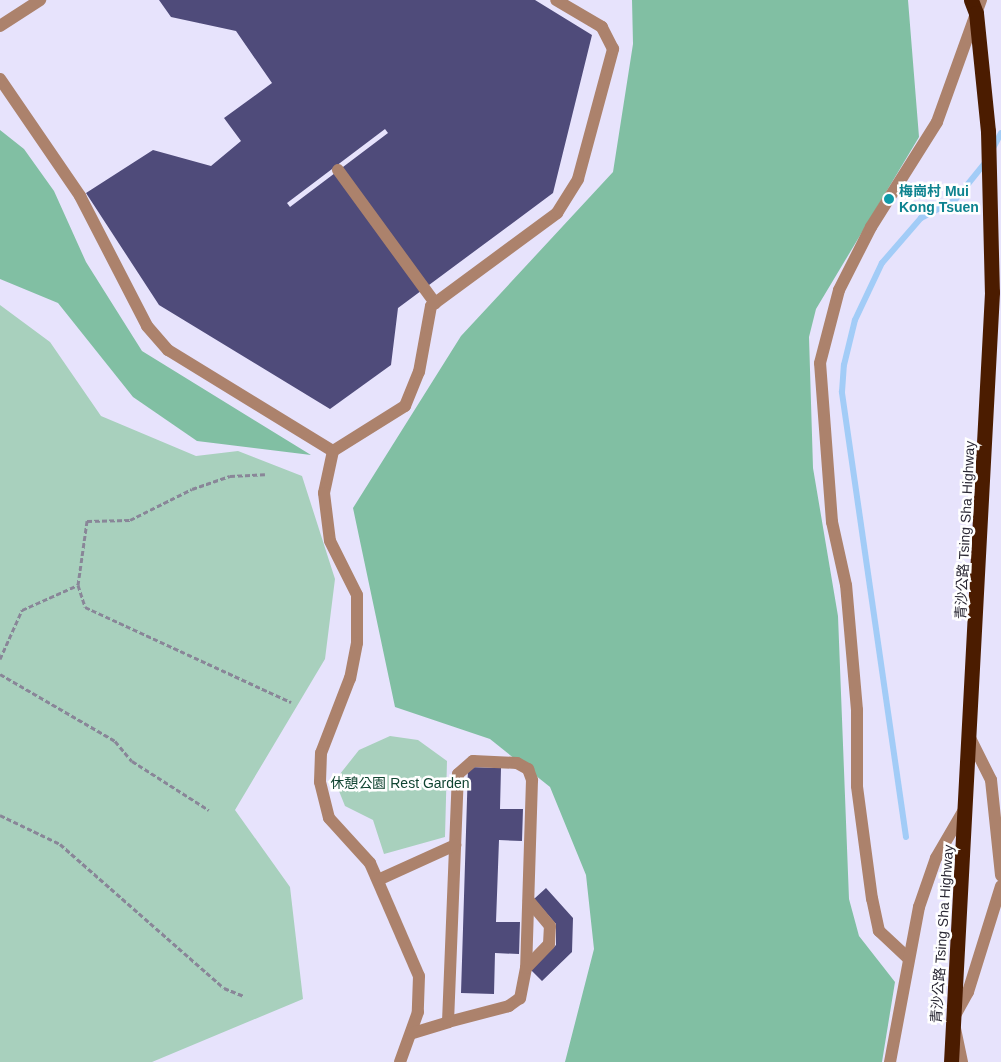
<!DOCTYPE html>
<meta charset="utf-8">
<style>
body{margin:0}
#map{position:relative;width:1001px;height:1062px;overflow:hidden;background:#e7e3fc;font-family:Arial,"Noto Sans TC",sans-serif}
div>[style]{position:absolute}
.green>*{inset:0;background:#a8d0bd}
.forest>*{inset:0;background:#81bfa3}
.stream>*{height:6px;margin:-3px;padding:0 3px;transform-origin:3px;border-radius:3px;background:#a2ccf7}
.building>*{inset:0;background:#4f4b7a}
.path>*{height:3px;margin-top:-1.5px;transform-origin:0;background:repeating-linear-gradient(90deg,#898698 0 5px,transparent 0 7.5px)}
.minor>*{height:12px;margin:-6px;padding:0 6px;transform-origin:6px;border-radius:6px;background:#ac826c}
.highway>*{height:15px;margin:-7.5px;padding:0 7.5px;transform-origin:7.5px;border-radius:7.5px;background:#4b1c00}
.highway-bridge>*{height:15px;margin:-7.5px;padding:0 7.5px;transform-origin:7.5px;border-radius:7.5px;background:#4b1c00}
.dots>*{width:14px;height:14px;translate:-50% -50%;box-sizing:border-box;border:2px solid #fff;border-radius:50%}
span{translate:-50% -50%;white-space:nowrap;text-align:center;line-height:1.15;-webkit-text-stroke:5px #fff;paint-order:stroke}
.culture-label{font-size:14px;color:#0d838f;font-weight:700}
.left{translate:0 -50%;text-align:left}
.street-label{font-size:14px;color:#2a2834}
.park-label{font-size:14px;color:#104431}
</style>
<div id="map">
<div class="green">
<div style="clip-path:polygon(0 305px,50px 342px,101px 416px,196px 456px,238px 451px,302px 476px,335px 579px,325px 659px,235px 810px,290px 887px,303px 999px,152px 1062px,0 1062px)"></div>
<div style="clip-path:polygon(390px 736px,418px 740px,447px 761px,445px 837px,384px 854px,373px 820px,345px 806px,337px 786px,340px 774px,359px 750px)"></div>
</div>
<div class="forest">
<div style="clip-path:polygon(632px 0,908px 0,919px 137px,816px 309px,809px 337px,813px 468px,838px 616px,849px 899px,859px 936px,895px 982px,882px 1062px,565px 1062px,594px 949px,586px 875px,550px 787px,490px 739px,395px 707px,353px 508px,461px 336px,613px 172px,633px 44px)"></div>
<div style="clip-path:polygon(0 130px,24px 149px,54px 191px,86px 262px,142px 351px,311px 455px,197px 441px,133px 397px,58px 303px,0 279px)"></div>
</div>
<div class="stream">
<div style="left:992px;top:150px;width:19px;rotate:-62deg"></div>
<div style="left:906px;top:837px;width:450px;rotate:-98.2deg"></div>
<div style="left:842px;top:392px;width:27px;rotate:-86deg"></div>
<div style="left:844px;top:365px;width:46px;rotate:-76.3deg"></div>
<div style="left:855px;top:320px;width:63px;rotate:-64.7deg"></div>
<div style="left:882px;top:263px;width:60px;rotate:-49.1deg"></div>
<div style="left:921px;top:218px;width:38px;rotate:-28deg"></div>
<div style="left:955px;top:200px;width:48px;rotate:-51deg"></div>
</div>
<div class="building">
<div style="clip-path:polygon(evenodd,159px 0,535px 0,592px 35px,553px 193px,398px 308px,391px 365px,330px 409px,159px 305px,86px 193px,153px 150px,211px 166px,241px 141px,224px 118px,272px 83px,236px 31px,171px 17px,159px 0,385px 129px,388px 133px,290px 207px,287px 203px,385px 129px)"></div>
<div style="clip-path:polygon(468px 767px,501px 768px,500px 809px,523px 809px,522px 841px,499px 840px,496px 922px,520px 922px,519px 954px,495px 953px,494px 994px,461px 993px)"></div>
<div style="clip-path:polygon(546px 888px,573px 918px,572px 952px,542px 981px,531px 970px,556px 945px,556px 924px,534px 899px)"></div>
</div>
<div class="path">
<div style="left:78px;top:585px;width:65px;rotate:-82deg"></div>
<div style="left:87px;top:521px;width:43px;rotate:-1.3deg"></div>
<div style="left:130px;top:520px;width:69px;rotate:-26.6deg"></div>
<div style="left:192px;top:489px;width:40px;rotate:-18.9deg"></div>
<div style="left:230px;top:476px;width:35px;rotate:-3deg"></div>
<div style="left:0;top:659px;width:54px;rotate:-65.8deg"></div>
<div style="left:22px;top:610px;width:61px;rotate:-24.1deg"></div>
<div style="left:78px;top:585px;width:23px;rotate:72deg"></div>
<div style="left:85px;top:607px;width:227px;rotate:24.8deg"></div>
<div style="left:0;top:674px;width:133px;rotate:30.2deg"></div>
<div style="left:115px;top:741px;width:26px;rotate:50deg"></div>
<div style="left:132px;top:761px;width:91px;rotate:32.5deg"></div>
<div style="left:0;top:815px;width:67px;rotate:25.8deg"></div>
<div style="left:60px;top:844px;width:218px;rotate:41.3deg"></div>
<div style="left:224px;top:988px;width:22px;rotate:22deg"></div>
</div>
<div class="minor">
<div style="left:0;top:26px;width:48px;rotate:-33deg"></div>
<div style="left:0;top:79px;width:142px;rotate:55.6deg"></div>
<div style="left:80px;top:196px;width:146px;rotate:62.7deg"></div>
<div style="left:147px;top:326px;width:32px;rotate:49deg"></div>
<div style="left:168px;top:350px;width:193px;rotate:31.5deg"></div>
<div style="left:338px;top:170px;width:165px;rotate:53.9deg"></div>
<div style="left:333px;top:451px;width:43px;rotate:102.1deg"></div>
<div style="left:324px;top:493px;width:48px;rotate:82.9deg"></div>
<div style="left:330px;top:541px;width:60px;rotate:63.4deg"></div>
<div style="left:357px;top:595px;width:48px;rotate:90deg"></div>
<div style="left:357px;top:643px;width:36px;rotate:101deg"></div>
<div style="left:350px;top:678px;width:80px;rotate:111.1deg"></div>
<div style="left:321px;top:753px;width:29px;rotate:92deg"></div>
<div style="left:320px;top:782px;width:37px;rotate:76deg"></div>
<div style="left:329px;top:818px;width:61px;rotate:47.7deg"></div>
<div style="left:370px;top:863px;width:123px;rotate:66.6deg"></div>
<div style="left:419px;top:976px;width:36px;rotate:92deg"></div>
<div style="left:418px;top:1012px;width:53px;rotate:109.8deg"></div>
<div style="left:333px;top:451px;width:85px;rotate:-32deg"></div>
<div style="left:405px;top:406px;width:37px;rotate:-68deg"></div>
<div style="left:419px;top:372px;width:67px;rotate:-79.7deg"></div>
<div style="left:431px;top:306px;width:157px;rotate:-36.4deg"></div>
<div style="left:557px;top:213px;width:40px;rotate:-58deg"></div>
<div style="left:578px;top:179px;width:135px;rotate:-74.9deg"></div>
<div style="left:613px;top:49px;width:25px;rotate:-117deg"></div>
<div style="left:602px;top:27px;width:53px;rotate:-149.6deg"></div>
<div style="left:970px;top:738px;width:47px;rotate:63.4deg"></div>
<div style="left:991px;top:780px;width:96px;rotate:84deg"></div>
<div style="left:473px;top:761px;width:44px;rotate:2.6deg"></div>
<div style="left:517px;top:763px;width:13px;rotate:29deg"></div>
<div style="left:528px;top:769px;width:12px;rotate:70deg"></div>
<div style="left:532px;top:780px;width:188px;rotate:91.8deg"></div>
<div style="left:526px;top:968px;width:31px;rotate:101deg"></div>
<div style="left:520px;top:998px;width:14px;rotate:144deg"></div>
<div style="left:509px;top:1006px;width:63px;rotate:165.3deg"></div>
<div style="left:448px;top:1022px;width:248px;rotate:-87.7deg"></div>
<div style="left:458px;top:774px;width:20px;rotate:-41deg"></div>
<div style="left:378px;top:880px;width:85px;rotate:-24.4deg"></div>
<div style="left:908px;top:958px;width:40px;rotate:-137deg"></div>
<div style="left:879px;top:931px;width:33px;rotate:-102deg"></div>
<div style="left:872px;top:899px;width:114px;rotate:-97.6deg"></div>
<div style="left:857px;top:786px;width:76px;rotate:-90deg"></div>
<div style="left:857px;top:710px;width:125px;rotate:-95deg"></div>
<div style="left:846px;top:585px;width:65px;rotate:-102.5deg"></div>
<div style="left:832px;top:522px;width:159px;rotate:-94.3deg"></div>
<div style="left:820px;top:363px;width:75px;rotate:-75.4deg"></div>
<div style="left:839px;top:290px;width:71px;rotate:-63.1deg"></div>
<div style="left:871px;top:227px;width:124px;rotate:-57.8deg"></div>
<div style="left:937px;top:122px;width:130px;rotate:-70.2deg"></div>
<div style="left:526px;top:968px;width:33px;rotate:-46deg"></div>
<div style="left:549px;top:944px;width:18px;rotate:-87deg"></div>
<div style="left:550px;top:926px;width:33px;rotate:-130deg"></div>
<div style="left:413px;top:1033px;width:37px;rotate:-17deg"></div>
<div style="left:890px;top:1062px;width:158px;rotate:-79.4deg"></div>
<div style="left:919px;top:907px;width:52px;rotate:-70.9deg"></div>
<div style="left:936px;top:858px;width:56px;rotate:-59.7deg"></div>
<div style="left:962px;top:1062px;width:44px;rotate:-101.8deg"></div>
<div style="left:953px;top:1019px;width:31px;rotate:-61deg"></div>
<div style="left:968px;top:992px;width:111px;rotate:-72.7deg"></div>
</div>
<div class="highway">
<div style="left:971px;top:0;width:14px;rotate:69deg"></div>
<div style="left:951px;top:1062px;width:771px;rotate:-86.95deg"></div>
</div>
<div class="highway-bridge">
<div style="left:976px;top:13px;width:119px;rotate:84.2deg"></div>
<div style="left:988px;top:131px;width:161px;rotate:88.6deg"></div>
</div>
<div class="dots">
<div style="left:889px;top:199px;background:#0f9aa8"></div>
</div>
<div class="culture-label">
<span class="left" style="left:899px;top:199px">梅崗村 Mui<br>Kong Tsuen</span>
</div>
<div class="street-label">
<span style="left:965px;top:530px;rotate:-87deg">青沙公路 Tsing Sha Highway</span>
<span style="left:942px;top:934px;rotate:-86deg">青沙公路 Tsing Sha Highway</span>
</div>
<div class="park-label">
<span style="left:400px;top:783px">休憩公園 Rest Garden</span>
</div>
</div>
